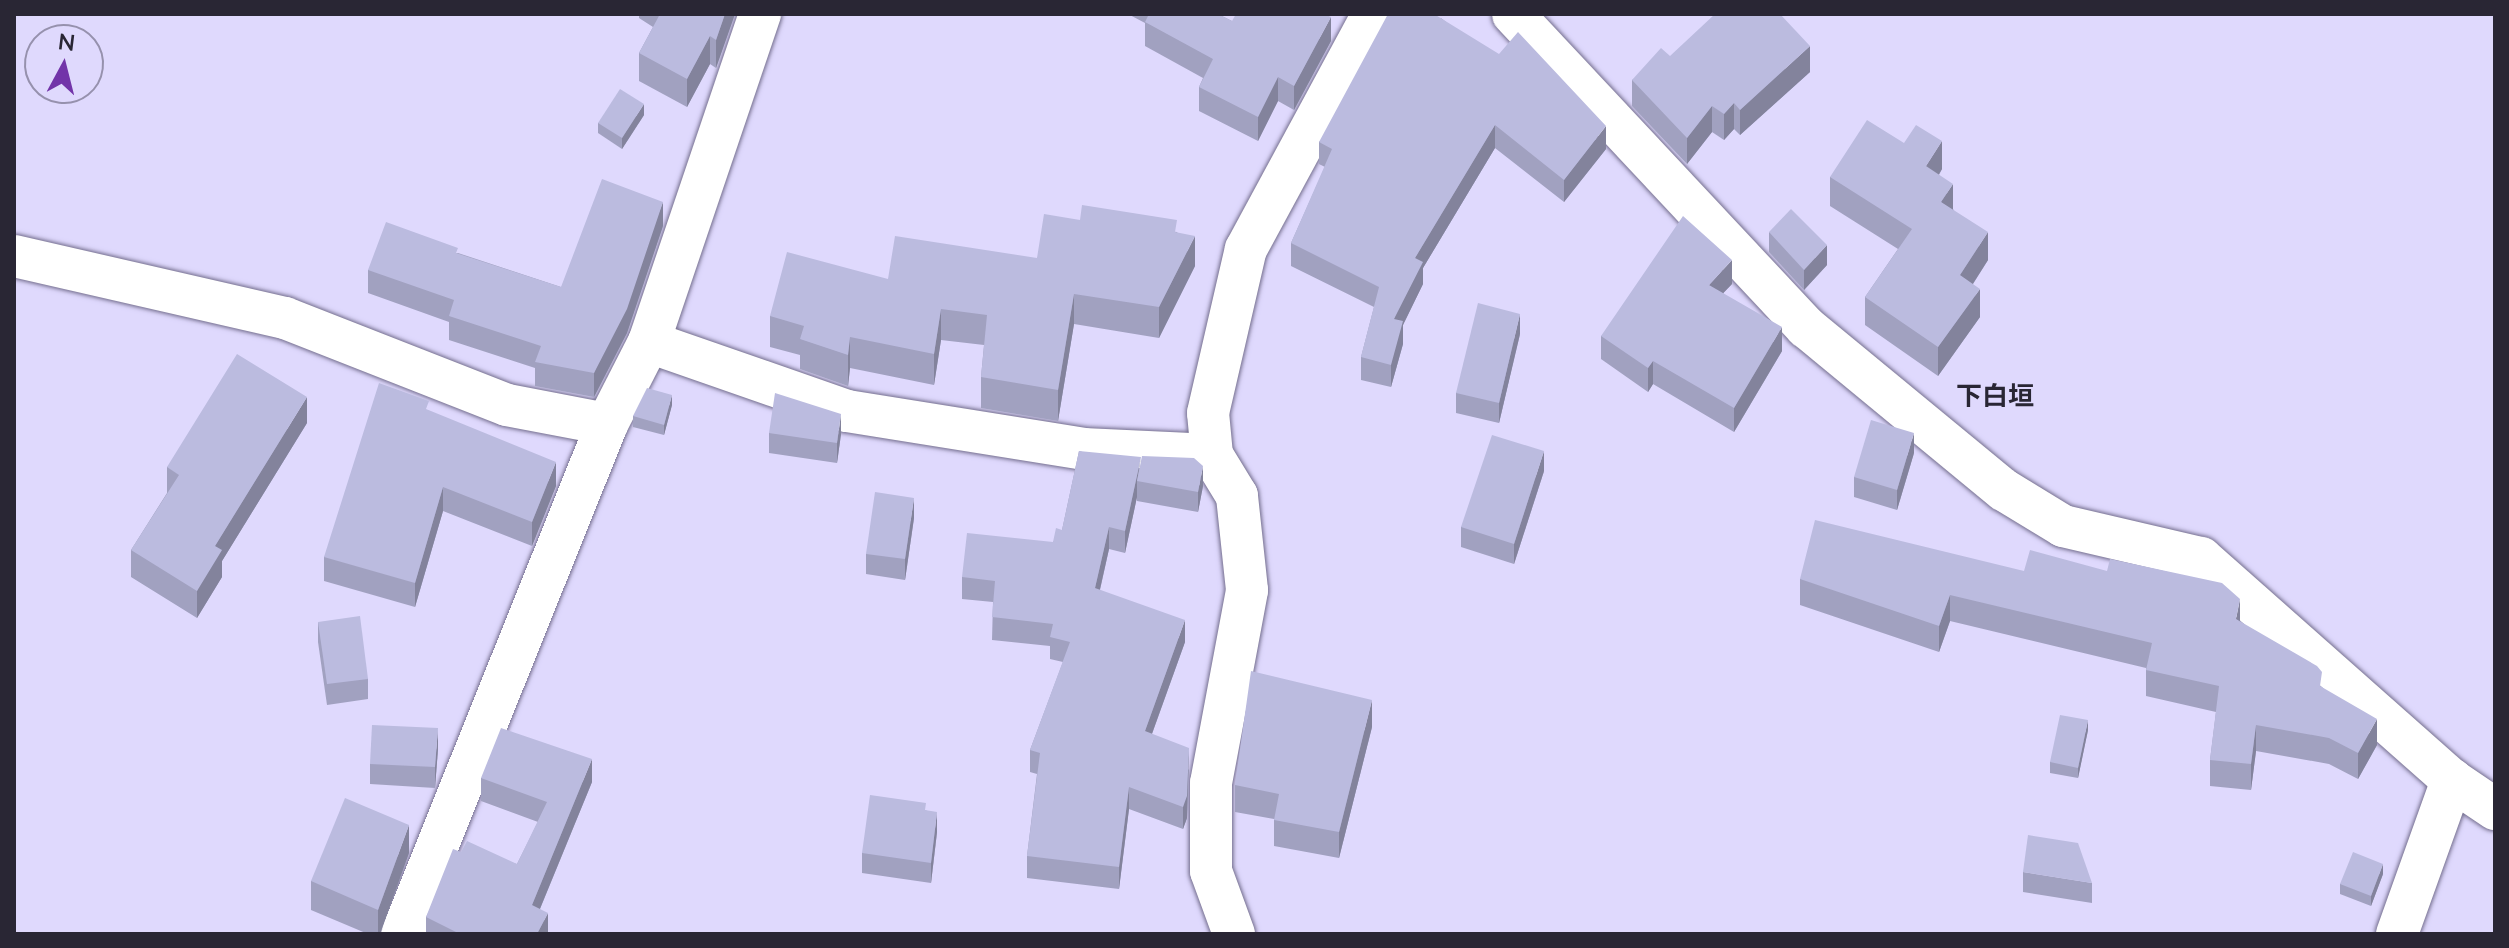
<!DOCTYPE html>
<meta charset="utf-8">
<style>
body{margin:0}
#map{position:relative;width:2509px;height:948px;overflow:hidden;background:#dfd9fd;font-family:Lato,"Noto Sans JP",sans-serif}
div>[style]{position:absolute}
.roads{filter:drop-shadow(0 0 2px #746e8e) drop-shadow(0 0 2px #746e8e)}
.minor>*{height:42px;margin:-21px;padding:0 21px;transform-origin:21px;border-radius:21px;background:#fff}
.wall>*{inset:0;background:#a1a1c0}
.shaded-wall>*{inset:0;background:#83839c}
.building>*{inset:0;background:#bbbbdf}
span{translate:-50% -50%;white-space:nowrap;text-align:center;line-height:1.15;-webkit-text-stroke:6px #dfd9fd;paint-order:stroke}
.quarter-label{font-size:26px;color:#292634;font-weight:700}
.frame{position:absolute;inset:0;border:16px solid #292634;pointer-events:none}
.north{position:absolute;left:24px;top:24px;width:80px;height:80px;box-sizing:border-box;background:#dfd9fd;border:2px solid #9691ad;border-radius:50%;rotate:7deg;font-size:22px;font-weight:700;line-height:32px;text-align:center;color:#292634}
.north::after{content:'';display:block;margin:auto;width:28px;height:36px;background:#7234a9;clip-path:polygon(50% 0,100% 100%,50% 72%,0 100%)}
</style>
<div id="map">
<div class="roads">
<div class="minor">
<div style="left:1513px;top:14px;width:429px;rotate:46.9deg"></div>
<div style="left:1806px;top:327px;width:256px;rotate:39.5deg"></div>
<div style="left:2004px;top:490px;width:69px;rotate:31.4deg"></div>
<div style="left:2063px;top:526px;width:142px;rotate:13.1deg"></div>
<div style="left:2201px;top:558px;width:335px;rotate:41.5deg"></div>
<div style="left:2452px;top:780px;width:52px;rotate:34deg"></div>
<div style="left:14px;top:256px;width:278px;rotate:12.9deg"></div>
<div style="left:285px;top:318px;width:238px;rotate:21.4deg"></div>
<div style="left:507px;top:405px;width:102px;rotate:10.8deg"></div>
<div style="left:649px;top:342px;width:210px;rotate:19.2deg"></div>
<div style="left:847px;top:411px;width:239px;rotate:9.1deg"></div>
<div style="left:1083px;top:449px;width:129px;rotate:2.7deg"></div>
<div style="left:402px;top:934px;width:550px;rotate:-68.1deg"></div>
<div style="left:607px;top:424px;width:92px;rotate:-62.9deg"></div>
<div style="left:649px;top:342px;width:346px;rotate:-71.3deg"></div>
<div style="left:1234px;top:934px;width:67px;rotate:-110.1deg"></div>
<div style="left:1211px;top:871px;width:88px;rotate:-90deg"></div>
<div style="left:1211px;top:783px;width:196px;rotate:-79.4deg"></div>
<div style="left:1247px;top:590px;width:95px;rotate:-96.1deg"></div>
<div style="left:1237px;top:496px;width:48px;rotate:-121.4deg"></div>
<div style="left:1212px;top:455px;width:42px;rotate:-95.4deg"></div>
<div style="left:1208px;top:413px;width:168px;rotate:-77deg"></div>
<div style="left:1246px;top:249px;width:267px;rotate:-61.6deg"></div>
<div style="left:2397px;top:934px;width:164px;rotate:-70.3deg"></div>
</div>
</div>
<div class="wall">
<div style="clip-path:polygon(639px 14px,735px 14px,716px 68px,710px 64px,687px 107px,639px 81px,639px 53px,653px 27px,639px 18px)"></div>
<div style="clip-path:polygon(1128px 14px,1218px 14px,1232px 21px,1331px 41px,1294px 110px,1278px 101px,1258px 141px,1199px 111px,1199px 87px,1203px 78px,1145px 46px,1145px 23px)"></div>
<div style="clip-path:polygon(1441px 18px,1606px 149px,1564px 202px,1495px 148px,1423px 268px,1423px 284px,1403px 325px,1403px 344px,1391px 387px,1361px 380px,1361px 357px,1374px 307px,1291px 266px,1291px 243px,1325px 167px,1319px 164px,1319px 142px)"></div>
<div style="clip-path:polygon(1670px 56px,1810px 72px,1740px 135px,1734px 129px,1724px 140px,1712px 132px,1687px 164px,1632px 106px,1632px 80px)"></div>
<div style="clip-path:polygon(644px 115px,622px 149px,598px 133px,598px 123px)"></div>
<div style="clip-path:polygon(1942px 169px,1939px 175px,1953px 209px,1988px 260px,1973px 284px,1980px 317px,1938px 376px,1865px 325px,1865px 297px,1898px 249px,1830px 206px,1830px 177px)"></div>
<div style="clip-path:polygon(1080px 220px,1177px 232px,1195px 266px,1159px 338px,1074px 324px,1058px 421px,981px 408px,981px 377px,984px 345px,941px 340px,934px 385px,850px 368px,848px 386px,800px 369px,800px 355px,770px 347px,770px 316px,888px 279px,1037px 258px)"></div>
<div style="clip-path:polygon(663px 226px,627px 333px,594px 397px,535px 386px,535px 368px,449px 340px,449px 322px,368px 293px,368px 270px,458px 253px,561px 287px)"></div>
<div style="clip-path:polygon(1769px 232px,1827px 265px,1804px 290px,1769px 252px)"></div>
<div style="clip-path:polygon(1732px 284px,1723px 293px,1782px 351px,1734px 432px,1653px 384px,1648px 392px,1601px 359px,1601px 336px)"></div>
<div style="clip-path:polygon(1520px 334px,1499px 423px,1456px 413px,1456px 393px)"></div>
<div style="clip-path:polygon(672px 405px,664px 435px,633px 427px,633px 416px)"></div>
<div style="clip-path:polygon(429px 411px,556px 486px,532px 546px,443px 511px,415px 607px,324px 581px,324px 557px)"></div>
<div style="clip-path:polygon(307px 423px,222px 561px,222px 577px,197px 618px,131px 577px,131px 550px,167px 493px,167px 467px)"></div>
<div style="clip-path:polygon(769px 433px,841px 434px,837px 463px,769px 453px)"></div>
<div style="clip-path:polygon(1079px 451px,1203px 486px,1198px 512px,1137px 501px,1137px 497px,1125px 553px,1109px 549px,1100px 590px,1185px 642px,1152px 734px,1189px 770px,1187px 818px,1183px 829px,1129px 809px,1119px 889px,1027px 878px,1027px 856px,1037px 774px,1030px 772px,1030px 750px,1063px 662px,1050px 659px,1050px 646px,992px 640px,993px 602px,962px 599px,962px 577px,1053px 542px,1062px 530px)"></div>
<div style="clip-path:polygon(1914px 453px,1897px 510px,1854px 497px,1854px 477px)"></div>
<div style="clip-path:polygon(1544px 471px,1514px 564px,1461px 547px,1461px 527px)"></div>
<div style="clip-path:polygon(914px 518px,905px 580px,866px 574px,866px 554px)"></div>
<div style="clip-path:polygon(2024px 571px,2240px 621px,2322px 687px,2377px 745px,2358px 779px,2329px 764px,2256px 751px,2251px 790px,2210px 786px,2210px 760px,2216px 712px,2146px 696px,2146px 668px,1950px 621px,1939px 652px,1800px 605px,1800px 579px)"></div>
<div style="clip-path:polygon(318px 622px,368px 679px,368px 699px,327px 705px,318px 642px)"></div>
<div style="clip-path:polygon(1372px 727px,1339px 858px,1274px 846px,1274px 819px,1235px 812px,1235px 785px)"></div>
<div style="clip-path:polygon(2088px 730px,2078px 778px,2050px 773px,2050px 762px)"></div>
<div style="clip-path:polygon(438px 749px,435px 788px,370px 784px,370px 764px)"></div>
<div style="clip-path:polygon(481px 778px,592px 782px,540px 909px,548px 934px,426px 934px,426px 917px,461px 852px,517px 864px,538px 822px,481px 801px)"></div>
<div style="clip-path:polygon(926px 810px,937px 832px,931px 883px,862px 873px,862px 853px)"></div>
<div style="clip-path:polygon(409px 853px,380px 934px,368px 934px,311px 910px,311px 881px)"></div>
<div style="clip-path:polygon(2023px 872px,2092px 883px,2092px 903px,2023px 892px)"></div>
<div style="clip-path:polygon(2383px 874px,2371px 906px,2340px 894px,2340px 884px)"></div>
</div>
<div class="shaded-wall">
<div style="clip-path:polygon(725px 14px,735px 14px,716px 68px,716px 40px)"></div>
<div style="clip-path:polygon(1331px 17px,1331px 41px,1294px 110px,1294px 86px)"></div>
<div style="clip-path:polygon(710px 36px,710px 64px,687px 107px,687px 79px)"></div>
<div style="clip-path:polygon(1810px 46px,1810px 72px,1740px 135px,1740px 110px)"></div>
<div style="clip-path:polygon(1278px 77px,1278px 101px,1258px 141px,1258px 117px)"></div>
<div style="clip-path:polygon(1734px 103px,1734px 129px,1724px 140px,1724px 114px)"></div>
<div style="clip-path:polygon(644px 104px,644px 115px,622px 149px,622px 138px)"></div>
<div style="clip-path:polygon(1712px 106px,1712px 132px,1687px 164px,1687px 138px)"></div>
<div style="clip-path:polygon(1495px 125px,1495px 148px,1423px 268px,1423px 284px,1403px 325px,1403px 344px,1391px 387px,1391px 365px,1394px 319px,1415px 258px)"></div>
<div style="clip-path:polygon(1606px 126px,1606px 149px,1564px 202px,1564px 180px)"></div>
<div style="clip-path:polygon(1942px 141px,1942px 169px,1926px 195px,1926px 166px)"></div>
<div style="clip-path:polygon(1953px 184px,1953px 212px,1941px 202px)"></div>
<div style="clip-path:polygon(663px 202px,663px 226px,627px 333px,594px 397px,594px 373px)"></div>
<div style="clip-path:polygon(1988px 232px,1988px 260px,1960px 304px,1960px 275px)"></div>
<div style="clip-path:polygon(1195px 236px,1195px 266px,1159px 338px,1159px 307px)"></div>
<div style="clip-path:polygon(1827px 245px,1827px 265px,1804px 290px,1804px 270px)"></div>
<div style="clip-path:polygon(1732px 260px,1732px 284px,1709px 308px,1709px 285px)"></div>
<div style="clip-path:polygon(1980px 289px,1980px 317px,1938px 376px,1938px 347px)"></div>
<div style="clip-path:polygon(1074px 294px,1074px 324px,1058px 421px,1058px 390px)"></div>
<div style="clip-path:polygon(941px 309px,941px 340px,934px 385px,934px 354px)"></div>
<div style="clip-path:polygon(1520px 314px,1520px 334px,1499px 423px,1499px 403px)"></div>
<div style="clip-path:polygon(1782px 327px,1782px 351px,1734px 432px,1734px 408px)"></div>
<div style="clip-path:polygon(850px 337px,850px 368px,848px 386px,848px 355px)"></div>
<div style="clip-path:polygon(1653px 361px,1653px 384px,1648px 392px,1648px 368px)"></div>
<div style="clip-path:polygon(672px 395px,672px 405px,664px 435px,664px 425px)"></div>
<div style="clip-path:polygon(307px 397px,307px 423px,222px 561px,222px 577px,197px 618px,197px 591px,215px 546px)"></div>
<div style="clip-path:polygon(841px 414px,841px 434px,837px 463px,837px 443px)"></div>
<div style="clip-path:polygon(1914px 433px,1914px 453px,1897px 510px,1897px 490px)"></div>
<div style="clip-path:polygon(1544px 451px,1544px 471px,1514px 564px,1514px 544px)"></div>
<div style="clip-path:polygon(1141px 457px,1137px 481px,1137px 497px,1125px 553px,1125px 531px)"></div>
<div style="clip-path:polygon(556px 462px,556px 486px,532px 546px,532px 522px)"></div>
<div style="clip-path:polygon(1203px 466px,1203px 486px,1198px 512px,1198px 492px)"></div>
<div style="clip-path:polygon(443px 487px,443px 511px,415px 607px,415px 583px)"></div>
<div style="clip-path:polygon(914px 498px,914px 518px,905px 580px,905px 559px)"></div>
<div style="clip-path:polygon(1109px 527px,1109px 549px,1095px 611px,1095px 588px)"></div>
<div style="clip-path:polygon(1950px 595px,1950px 621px,1939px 652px,1939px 626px)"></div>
<div style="clip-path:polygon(2240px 599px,2240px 625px,2236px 619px)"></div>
<div style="clip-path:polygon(1185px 620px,1185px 642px,1145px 753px,1145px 731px)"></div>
<div style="clip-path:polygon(1372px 700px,1372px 727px,1339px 858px,1339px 832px)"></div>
<div style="clip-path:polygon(2377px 719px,2377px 745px,2358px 779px,2358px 753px)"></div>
<div style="clip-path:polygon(2088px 720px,2088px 730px,2078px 778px,2078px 768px)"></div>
<div style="clip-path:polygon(2256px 725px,2256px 751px,2251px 790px,2251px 764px)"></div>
<div style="clip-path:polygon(438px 728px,438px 749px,435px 788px,435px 767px)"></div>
<div style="clip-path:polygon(1189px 748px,1187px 818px,1183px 829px,1183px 807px)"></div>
<div style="clip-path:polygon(592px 759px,592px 782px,532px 928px,532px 905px)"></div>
<div style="clip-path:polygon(1129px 787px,1129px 809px,1119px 889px,1119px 867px)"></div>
<div style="clip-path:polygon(937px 812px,937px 832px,931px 883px,931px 863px)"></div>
<div style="clip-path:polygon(409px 825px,409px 853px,380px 934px,378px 934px,378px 910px)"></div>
<div style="clip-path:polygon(2383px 864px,2383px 874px,2371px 906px,2371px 896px)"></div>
<div style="clip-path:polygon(548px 913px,548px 934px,537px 934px)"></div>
</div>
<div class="building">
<div style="clip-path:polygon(660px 14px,725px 14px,716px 40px,710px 36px,687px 79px,639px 53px)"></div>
<div style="clip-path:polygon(1149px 14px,1218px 14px,1232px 21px,1236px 14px,1324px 14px,1331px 17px,1294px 86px,1278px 77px,1258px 117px,1199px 87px,1213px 59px,1145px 22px)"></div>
<div style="clip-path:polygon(1388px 14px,1434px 14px,1499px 54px,1518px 32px,1606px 126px,1564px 180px,1495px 125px,1415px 258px,1423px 262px,1394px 319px,1403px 321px,1391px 365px,1361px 357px,1379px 287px,1291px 243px,1332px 149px,1319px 142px)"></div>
<div style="clip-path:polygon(1715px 14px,1780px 14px,1810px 46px,1740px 110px,1734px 103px,1724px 114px,1712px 106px,1687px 138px,1632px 80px,1661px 48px,1670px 56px)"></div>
<div style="clip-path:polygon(620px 89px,644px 104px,622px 138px,598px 123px)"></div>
<div style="clip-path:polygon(1867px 120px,1904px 143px,1916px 125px,1942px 141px,1926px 166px,1953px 184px,1941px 202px,1988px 232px,1960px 275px,1980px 289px,1938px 347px,1865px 297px,1912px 229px,1830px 177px)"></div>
<div style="clip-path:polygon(602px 179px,663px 202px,627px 309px,594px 373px,535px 362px,541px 346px,449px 316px,454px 300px,368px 270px,386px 222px,458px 248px,456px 253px,561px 287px)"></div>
<div style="clip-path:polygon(1082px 205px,1177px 220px,1175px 232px,1195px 236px,1159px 307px,1074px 294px,1058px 390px,981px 377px,987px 315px,941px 309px,934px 354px,850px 337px,848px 355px,800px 339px,804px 326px,770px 316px,787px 252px,888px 279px,895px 236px,1037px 258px,1044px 214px,1080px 220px)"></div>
<div style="clip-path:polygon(1791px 209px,1827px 245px,1804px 270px,1769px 232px)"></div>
<div style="clip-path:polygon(1683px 216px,1732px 260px,1709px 285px,1782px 327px,1734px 408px,1653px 361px,1648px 368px,1601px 336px)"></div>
<div style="clip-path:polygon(1478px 303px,1520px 314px,1499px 403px,1456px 393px)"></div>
<div style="clip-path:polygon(237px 354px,307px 397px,215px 546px,222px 550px,197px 591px,131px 550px,179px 475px,167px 467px)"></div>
<div style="clip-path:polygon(379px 383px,429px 401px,426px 409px,556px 462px,532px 522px,443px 487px,415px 583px,324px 557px)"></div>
<div style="clip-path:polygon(647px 388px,672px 395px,664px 425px,633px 416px)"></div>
<div style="clip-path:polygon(775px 393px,841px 414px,837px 443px,769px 433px)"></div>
<div style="clip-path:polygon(1871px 420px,1914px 433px,1897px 490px,1854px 477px)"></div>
<div style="clip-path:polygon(1492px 435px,1544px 451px,1514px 544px,1461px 527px)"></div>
<div style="clip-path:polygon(1079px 451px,1141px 457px,1125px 531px,1109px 527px,1095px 588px,1185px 620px,1145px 731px,1189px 748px,1187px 796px,1183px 807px,1129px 787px,1119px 867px,1027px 856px,1040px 753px,1030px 750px,1070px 642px,1050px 637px,1053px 624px,992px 617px,995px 581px,962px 577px,967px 533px,1053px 542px,1056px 528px,1062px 530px)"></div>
<div style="clip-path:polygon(1142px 456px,1194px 458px,1203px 466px,1198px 492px,1137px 481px)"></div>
<div style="clip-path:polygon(875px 492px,914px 498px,905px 559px,866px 554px)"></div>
<div style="clip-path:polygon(1815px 520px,2024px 571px,2030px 550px,2107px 571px,2110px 559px,2222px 583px,2240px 599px,2236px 619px,2317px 666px,2322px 672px,2320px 686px,2377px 719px,2358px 753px,2329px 738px,2256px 725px,2251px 764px,2210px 760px,2219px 686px,2146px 670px,2152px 643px,1950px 595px,1939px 626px,1800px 579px)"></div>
<div style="clip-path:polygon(360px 616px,368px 679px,327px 684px,318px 622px)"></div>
<div style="clip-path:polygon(1251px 671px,1372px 700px,1339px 832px,1274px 820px,1279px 794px,1235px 785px)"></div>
<div style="clip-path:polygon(2060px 715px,2088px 720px,2078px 768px,2050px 762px)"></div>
<div style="clip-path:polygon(372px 725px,438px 728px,435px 767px,370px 764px)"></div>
<div style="clip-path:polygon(501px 728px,592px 759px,532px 905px,548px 913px,537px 934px,460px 934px,426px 917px,453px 849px,461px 852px,467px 841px,517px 864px,547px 802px,481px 778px)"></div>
<div style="clip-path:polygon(870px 795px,926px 803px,925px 810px,937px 812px,931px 863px,862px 853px)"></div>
<div style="clip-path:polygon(345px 798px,409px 825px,378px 910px,311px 881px)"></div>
<div style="clip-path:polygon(2028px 835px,2078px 843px,2092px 883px,2023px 872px)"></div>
<div style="clip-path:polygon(2353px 852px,2383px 864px,2371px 896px,2340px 884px)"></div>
</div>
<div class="quarter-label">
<span style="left:1995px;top:396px">下白垣</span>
</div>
<div class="frame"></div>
<div class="north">N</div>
</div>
